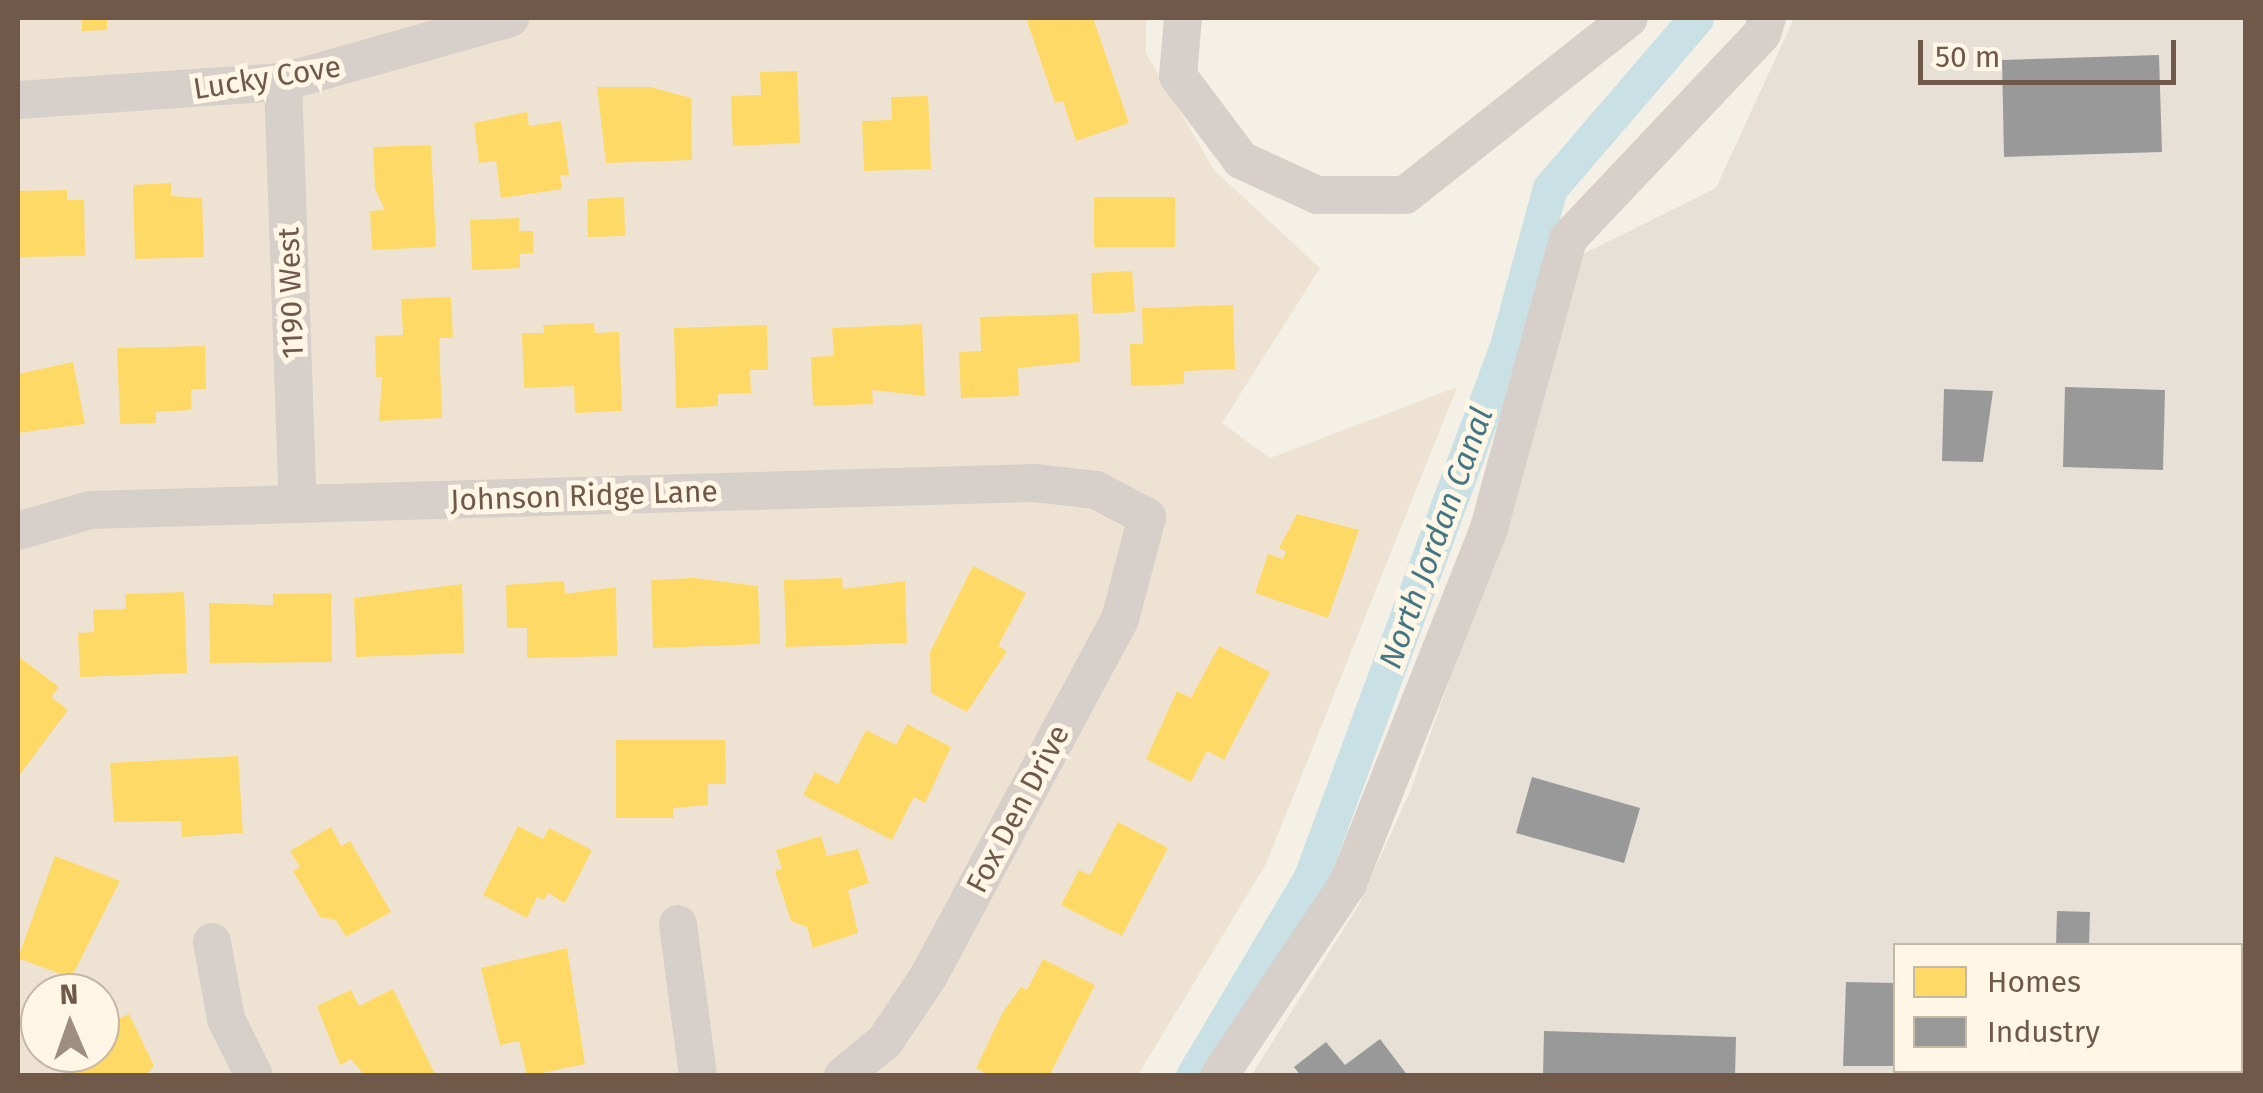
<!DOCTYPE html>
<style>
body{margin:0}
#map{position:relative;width:2263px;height:1093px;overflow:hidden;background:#f5f0e6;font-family:"Fira Sans",sans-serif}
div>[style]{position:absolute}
.residential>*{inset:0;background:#eee3d3}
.industrial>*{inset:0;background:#e7e0d7}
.homes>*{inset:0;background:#ffd966}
.industry>*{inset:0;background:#999}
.canal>*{height:35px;margin:-17.5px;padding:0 17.5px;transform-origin:17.5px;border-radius:17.5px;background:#c9e1e5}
.path>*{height:6px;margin-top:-3px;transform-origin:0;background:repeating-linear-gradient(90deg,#d7cfc9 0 2.5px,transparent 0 10.5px)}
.minor>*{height:38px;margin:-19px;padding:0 19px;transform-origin:19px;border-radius:19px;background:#d7cfc9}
span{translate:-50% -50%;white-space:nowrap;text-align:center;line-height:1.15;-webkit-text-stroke:10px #fff6e6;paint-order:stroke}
.street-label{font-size:30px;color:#715949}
.water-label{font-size:32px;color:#437785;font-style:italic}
.frame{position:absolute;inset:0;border:20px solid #715949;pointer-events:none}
.legend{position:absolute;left:1893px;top:943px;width:350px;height:130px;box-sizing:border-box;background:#fff6e6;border:2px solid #c6b7a7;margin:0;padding:12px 18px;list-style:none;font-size:30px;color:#715949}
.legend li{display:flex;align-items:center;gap:20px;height:50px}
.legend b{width:50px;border:2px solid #c6b7a7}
.north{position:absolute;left:20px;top:973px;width:100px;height:100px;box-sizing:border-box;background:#fff6e6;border:2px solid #c6b7a7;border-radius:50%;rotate:358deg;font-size:28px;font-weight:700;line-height:40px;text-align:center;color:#715949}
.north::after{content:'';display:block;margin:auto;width:35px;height:45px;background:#9f8e80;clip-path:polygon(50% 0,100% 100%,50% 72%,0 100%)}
.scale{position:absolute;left:1918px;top:40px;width:258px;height:45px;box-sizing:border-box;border:5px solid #715949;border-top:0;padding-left:12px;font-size:30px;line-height:35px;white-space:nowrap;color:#715949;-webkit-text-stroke:8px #fff6e6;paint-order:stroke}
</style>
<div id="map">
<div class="residential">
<div style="clip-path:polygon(evenodd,18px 18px,1146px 18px,1146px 53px,1214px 170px,1320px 268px,1222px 423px,1270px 458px,1457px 387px,1266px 864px,1138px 1075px,18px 1075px,18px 18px,40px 993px,100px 993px,100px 1053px,40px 1053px,40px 993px)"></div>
</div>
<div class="industrial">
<div style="clip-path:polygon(evenodd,1794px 18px,2245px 18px,2245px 1075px,1251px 1076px,1358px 906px,1412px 787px,1529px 451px,1581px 255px,1716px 188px,1794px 18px,1896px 946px,2240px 946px,2240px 1070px,1896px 1070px,1896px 946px)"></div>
</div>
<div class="homes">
<div style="clip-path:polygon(82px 18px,107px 18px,107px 30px,82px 31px)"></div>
<div style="clip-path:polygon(1026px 18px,1093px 18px,1129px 123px,1076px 141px,1063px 101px,1055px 103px)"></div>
<div style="clip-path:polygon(797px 71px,800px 143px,733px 146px,731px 96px,761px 95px,760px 72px)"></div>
<div style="clip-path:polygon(597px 87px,650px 87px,691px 98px,692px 160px,606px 163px)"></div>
<div style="clip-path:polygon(928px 96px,931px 169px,864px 171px,862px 121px,892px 120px,891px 97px)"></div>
<div style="clip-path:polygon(527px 112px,529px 126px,561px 121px,569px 175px,560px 175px,562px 189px,501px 198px,496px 161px,479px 163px,474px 123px)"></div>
<div style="clip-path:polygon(431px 145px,436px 247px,372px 250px,370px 211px,385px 210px,375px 189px,373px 147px)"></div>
<div style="clip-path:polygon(171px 183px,171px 196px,202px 198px,204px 257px,135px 259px,133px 185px)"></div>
<div style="clip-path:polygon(67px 190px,67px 200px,84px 200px,85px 256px,18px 257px,18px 191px)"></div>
<div style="clip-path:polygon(624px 197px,625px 236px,588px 237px,587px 199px)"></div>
<div style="clip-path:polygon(1094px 197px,1175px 197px,1175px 247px,1094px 247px)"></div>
<div style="clip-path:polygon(519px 218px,519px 231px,533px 231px,534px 253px,520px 254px,520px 268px,472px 270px,470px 220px)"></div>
<div style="clip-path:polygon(1132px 271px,1135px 312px,1093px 314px,1091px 273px)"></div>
<div style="clip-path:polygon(451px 297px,453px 338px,439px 338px,442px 418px,379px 421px,382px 377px,376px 377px,375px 336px,403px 335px,401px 299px)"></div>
<div style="clip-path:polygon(1233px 305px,1235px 369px,1184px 371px,1184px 384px,1131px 386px,1130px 344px,1143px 344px,1142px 308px)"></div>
<div style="clip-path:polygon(1078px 314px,1080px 362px,1018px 368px,1019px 396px,961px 398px,959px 352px,981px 351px,980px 317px)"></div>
<div style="clip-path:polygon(594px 323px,595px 333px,619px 332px,622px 411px,575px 413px,574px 386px,524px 388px,522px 333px,544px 333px,543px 325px)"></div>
<div style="clip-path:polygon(922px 324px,925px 396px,872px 390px,873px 404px,813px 406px,811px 357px,834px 356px,832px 328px)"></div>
<div style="clip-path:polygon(767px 325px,768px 370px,750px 370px,751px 393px,718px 394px,718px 406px,676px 408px,674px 328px)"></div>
<div style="clip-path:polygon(205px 346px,206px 389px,191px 389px,191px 410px,156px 412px,156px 423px,120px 424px,117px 348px)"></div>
<div style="clip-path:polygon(73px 362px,85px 424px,18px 433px,18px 374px)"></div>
<div style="clip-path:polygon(1297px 514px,1359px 530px,1328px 618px,1255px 593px,1268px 554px,1283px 559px,1286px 551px,1279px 548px)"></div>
<div style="clip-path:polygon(973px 566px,1026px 593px,998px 646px,1007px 651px,967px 712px,931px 693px,930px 652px)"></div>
<div style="clip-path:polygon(694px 578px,758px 586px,760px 644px,653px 648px,651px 580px)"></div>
<div style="clip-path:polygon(842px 578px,843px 589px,905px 581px,907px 643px,786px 647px,784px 580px)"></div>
<div style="clip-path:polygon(564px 581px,565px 594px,616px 587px,617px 656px,527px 658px,527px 628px,507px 628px,506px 585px)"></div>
<div style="clip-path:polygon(462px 584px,464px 653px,356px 657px,354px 598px)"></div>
<div style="clip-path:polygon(184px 592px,187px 673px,80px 677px,78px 633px,94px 632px,93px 610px,126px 609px,125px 594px)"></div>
<div style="clip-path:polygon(331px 593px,332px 662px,210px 663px,209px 603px,273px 605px,273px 594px)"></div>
<div style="clip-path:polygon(1219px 646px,1270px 672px,1224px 760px,1207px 751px,1191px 782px,1146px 759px,1177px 691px,1191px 698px)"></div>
<div style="clip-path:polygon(19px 657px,59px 687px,51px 697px,68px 710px,18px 777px)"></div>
<div style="clip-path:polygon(907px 724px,951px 747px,925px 803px,914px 797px,892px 840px,803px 795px,815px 772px,838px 784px,866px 730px,896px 745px)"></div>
<div style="clip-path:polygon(616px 740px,725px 740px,726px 784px,708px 784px,708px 805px,673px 808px,674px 818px,616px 818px)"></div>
<div style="clip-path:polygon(238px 756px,243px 833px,182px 837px,181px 821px,114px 822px,110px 763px)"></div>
<div style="clip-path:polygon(1118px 822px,1168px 848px,1122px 936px,1061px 905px,1079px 870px,1090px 875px)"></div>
<div style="clip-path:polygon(518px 826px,543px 839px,549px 828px,592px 850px,565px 903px,548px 893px,544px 900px,537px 897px,527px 918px,483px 895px)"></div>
<div style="clip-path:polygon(331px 827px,341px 846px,350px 841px,391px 912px,346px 937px,336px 920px,320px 917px,293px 871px,300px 867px,290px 851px)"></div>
<div style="clip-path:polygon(821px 836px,827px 856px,858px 849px,869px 883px,848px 890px,858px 933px,813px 948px,807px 927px,791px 921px,775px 871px,782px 869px,776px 850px)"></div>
<div style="clip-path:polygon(55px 856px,120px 881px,71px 978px,18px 958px)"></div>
<div style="clip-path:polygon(567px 948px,585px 1064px,527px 1076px,519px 1041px,500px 1045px,481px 968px)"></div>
<div style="clip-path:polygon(1043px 959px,1095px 985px,1049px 1076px,991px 1076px,976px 1068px,1003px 1012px,1021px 987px,1027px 990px)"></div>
<div style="clip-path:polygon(393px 989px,436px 1076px,365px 1076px,351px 1059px,340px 1065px,317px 1006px,351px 990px,359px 1006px)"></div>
<div style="clip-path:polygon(129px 1014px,154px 1066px,145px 1076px,72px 1076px,62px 1053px,100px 1053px,100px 1028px)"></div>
</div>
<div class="industry">
<div style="clip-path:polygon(2159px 55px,2162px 152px,2004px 157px,2002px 60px)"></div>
<div style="clip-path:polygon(2065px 387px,2165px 390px,2163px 470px,2063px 467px)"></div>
<div style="clip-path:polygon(1944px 389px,1993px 391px,1983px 462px,1942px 461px)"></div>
<div style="clip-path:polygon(1532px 777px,1640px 808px,1624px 863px,1516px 833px)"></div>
<div style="clip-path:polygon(2057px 911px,2090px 912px,2089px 946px,2056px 946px)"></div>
<div style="clip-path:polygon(1846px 982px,1896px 983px,1896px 1066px,1843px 1066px)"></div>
<div style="clip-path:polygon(1544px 1031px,1736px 1037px,1735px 1076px,1543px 1076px)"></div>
<div style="clip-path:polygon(1380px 1039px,1408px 1076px,1301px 1076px,1294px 1067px,1326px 1042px,1345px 1065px)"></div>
<div style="clip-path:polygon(1894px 1070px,1926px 1070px,1926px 1076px,1894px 1076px)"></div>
</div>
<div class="canal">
<div style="left:1193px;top:1076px;width:231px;rotate:-59.3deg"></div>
<div style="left:1311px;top:877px;width:566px;rotate:-69.74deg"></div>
<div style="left:1507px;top:346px;width:164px;rotate:-74.8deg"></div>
<div style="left:1550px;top:188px;width:224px;rotate:-49.3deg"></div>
</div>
<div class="path">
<div style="left:2240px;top:953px;width:6px"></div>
</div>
<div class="minor">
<div style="left:1183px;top:18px;width:58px;rotate:94.9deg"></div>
<div style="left:1178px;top:76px;width:105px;rotate:53.1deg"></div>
<div style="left:1241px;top:160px;width:84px;rotate:24.7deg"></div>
<div style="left:1317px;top:195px;width:88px"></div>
<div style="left:1405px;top:195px;width:285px;rotate:-38.3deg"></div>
<div style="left:283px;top:82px;width:422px;rotate:88deg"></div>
<div style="left:18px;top:100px;width:266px;rotate:-3.9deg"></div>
<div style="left:283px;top:82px;width:236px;rotate:-15.7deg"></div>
<div style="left:18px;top:531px;width:75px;rotate:-16.3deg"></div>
<div style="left:90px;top:510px;width:944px;rotate:-1.64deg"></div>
<div style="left:1034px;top:483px;width:62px;rotate:6.4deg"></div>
<div style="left:1096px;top:490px;width:58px;rotate:27.9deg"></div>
<div style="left:1147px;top:517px;width:106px;rotate:104.8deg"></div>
<div style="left:1120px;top:619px;width:403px;rotate:118.2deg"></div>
<div style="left:930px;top:974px;width:81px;rotate:123.9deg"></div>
<div style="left:885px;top:1041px;width:55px;rotate:140.2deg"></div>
<div style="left:678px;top:924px;width:153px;rotate:82.5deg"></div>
<div style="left:212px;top:942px;width:78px;rotate:79.7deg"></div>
<div style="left:226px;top:1019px;width:64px;rotate:63.8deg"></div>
<div style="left:1219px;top:1076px;width:232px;rotate:-56.2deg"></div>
<div style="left:1348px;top:883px;width:382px;rotate:-68.3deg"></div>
<div style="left:1489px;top:528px;width:300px;rotate:-74.7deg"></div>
<div style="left:1568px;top:239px;width:282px;rotate:-46.6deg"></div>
<div style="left:1762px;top:34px;width:17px;rotate:-73deg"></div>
</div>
<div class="street-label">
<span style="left:267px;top:78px;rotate:-9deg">Lucky Cove</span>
<span style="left:291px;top:293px;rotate:-92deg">1190 West</span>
<span style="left:584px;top:496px;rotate:-2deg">Johnson Ridge Lane</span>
<span style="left:1018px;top:809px;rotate:-62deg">Fox Den Drive</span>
</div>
<div class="water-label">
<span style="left:1436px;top:538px;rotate:-70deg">North Jordan Canal</span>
</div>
<div class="frame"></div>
<ul class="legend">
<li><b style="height:28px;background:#ffd966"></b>Homes</li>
<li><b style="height:28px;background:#999"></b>Industry</li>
</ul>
<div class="north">N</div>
<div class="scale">50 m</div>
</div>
